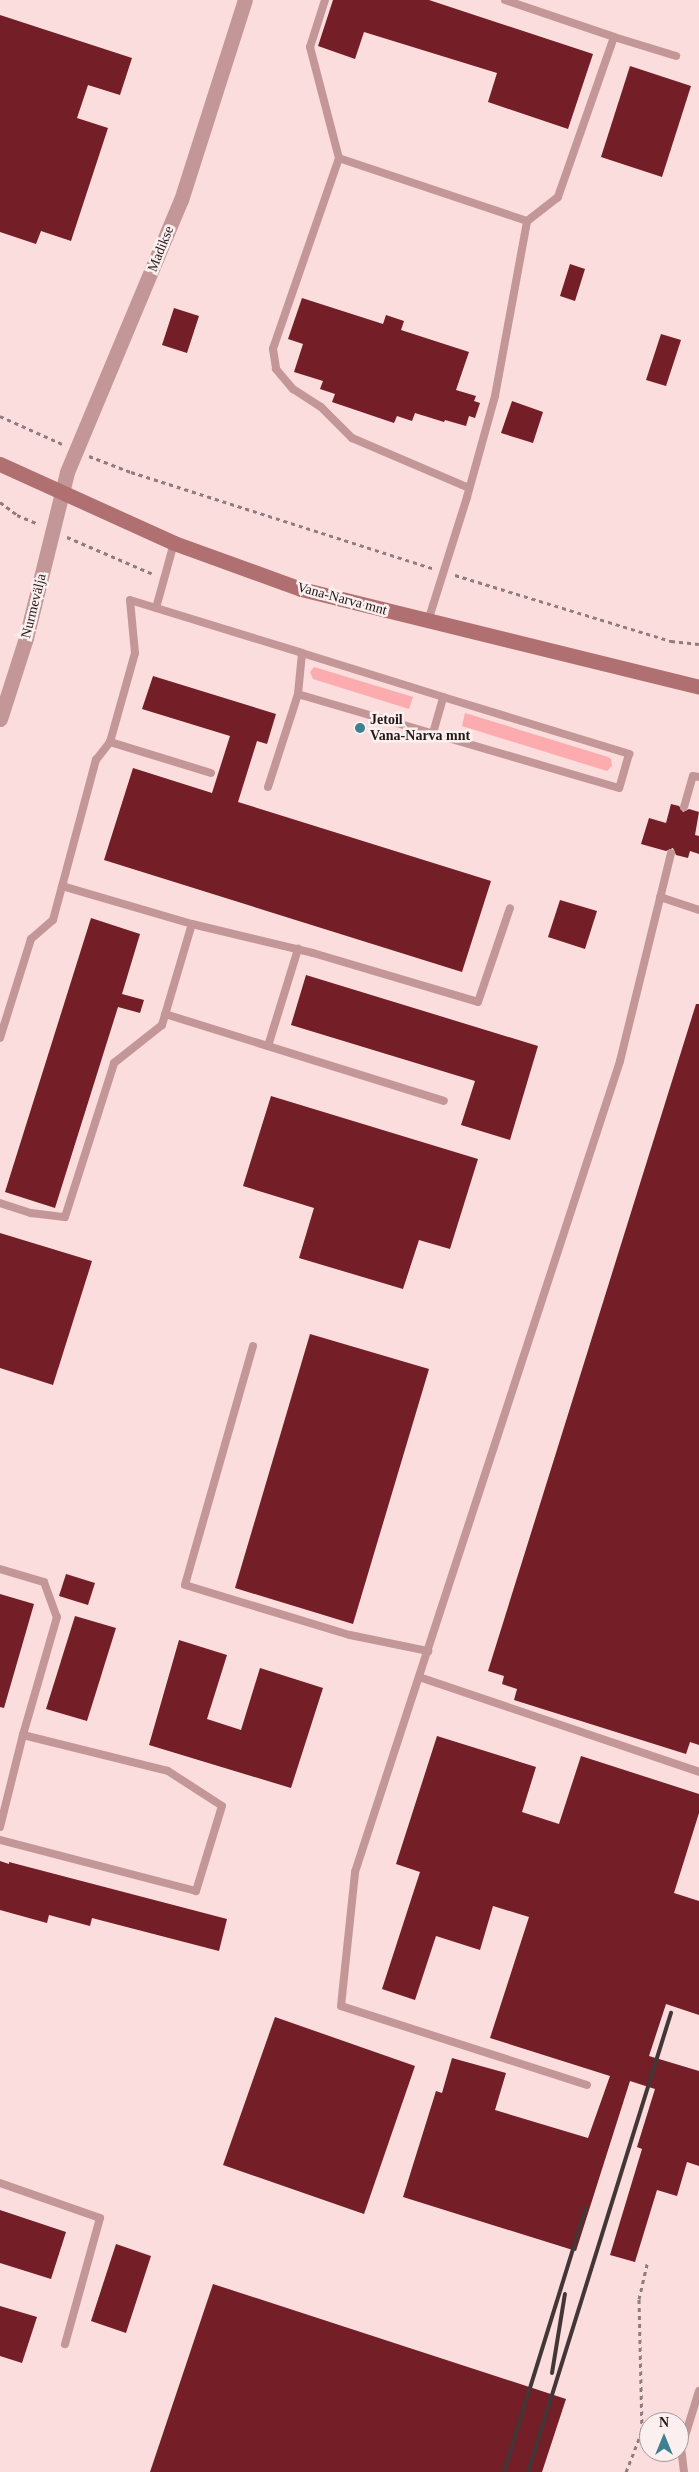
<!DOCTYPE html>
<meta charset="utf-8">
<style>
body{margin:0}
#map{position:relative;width:699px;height:2472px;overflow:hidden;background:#fadddc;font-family:"Times New Roman",serif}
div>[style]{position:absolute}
.green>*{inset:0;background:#fcacae}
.building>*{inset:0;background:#741e28}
.path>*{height:3px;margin-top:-1.5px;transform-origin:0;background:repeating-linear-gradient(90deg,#907c7c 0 4px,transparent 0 8px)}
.service>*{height:8px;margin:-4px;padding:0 4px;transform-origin:4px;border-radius:4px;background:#c39797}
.minor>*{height:15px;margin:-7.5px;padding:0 7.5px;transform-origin:7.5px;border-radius:7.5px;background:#c39797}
.secondary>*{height:15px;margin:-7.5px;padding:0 7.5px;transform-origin:7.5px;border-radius:7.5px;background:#b07071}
.rail>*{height:4px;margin:-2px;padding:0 2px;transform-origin:2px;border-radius:2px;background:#443636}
.dots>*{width:14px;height:14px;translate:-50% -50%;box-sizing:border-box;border:2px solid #fbefef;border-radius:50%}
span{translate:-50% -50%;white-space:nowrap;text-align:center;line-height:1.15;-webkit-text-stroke:5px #fbefef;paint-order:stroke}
.street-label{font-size:14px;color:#251a1a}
.poi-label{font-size:14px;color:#251a1a;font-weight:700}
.left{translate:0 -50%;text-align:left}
.north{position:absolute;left:639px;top:2412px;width:50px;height:50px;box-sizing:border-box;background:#fbefef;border:1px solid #a59a9a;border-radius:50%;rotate:0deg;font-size:14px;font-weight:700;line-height:20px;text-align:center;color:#251a1a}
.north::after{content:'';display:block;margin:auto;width:18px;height:22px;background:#3e8191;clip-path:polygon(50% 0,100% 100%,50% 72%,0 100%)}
</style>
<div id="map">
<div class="green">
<div style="clip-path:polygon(314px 667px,413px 697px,409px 709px,313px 679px,310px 672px)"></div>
<div style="clip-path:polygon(465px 713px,608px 757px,611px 759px,612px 766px,607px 771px,462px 726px)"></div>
</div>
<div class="building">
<div style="clip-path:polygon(333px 0,429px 0,593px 54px,568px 129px,488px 102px,497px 73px,364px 32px,355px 59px,318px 46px)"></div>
<div style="clip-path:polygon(0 15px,132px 58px,120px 95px,88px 85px,77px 118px,108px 128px,71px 241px,41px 231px,36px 244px,0 232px)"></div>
<div style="clip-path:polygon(630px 66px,691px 86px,662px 177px,601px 157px)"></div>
<div style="clip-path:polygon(570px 264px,585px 269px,575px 301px,560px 296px)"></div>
<div style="clip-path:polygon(302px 298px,383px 324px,386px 315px,404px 321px,401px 330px,469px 352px,456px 390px,476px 396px,474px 401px,480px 403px,475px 418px,469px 416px,466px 426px,445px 420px,444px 422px,415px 413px,412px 421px,397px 416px,394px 423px,332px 402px,335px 394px,320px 389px,323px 381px,294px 372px,303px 344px,288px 339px)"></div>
<div style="clip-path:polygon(174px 308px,199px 316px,187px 353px,162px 345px)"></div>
<div style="clip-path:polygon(661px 334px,681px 340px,666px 386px,646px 380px)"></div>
<div style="clip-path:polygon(512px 401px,543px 412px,533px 443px,501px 433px)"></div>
<div style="clip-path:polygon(153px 676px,276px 714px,267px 744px,257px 741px,238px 802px,491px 881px,462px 972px,104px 860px,133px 768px,212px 793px,230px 736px,142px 709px)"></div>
<div style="clip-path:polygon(671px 804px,679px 806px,683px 812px,689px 809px,699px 812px,695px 835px,699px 836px,699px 854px,690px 851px,688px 858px,676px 855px,673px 848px,666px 851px,641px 844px,649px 818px,666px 823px)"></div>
<div style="clip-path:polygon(560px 900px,597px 911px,585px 949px,548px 937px)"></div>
<div style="clip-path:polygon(91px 918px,140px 934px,122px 994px,144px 1000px,140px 1013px,118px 1007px,55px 1208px,5px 1192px)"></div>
<div style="clip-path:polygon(306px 975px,538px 1046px,510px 1140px,461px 1125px,475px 1081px,291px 1025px)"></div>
<div style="clip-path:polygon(696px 1004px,699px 1004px,699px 1745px,690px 1742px,686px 1754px,514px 1700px,517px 1689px,502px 1684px,504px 1676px,488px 1671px)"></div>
<div style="clip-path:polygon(271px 1096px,478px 1159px,450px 1249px,419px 1240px,403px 1289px,299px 1258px,314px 1208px,243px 1186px)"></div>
<div style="clip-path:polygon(0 1233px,92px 1261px,53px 1385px,0 1368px)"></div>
<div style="clip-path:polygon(310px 1334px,429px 1369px,353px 1624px,235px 1588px)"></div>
<div style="clip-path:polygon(66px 1574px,95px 1583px,88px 1605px,59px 1596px)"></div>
<div style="clip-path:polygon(0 1594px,34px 1604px,4px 1708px,0 1707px)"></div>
<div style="clip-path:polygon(75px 1616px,116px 1628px,87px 1721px,46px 1709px)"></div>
<div style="clip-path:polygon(179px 1640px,227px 1655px,207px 1719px,241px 1730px,260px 1668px,323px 1688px,291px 1788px,149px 1745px)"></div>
<div style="clip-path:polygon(437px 1736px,536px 1767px,522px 1812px,559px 1824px,581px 1756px,699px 1794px,699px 1813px,674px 1893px,699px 1901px,699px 2015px,666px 2004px,649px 2056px,699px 2071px,699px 2166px,687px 2162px,677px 2196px,657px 2190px,635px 2262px,610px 2255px,642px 2149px,637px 2147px,655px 2089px,630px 2081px,576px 2251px,403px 2197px,436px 2091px,442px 2093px,452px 2058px,506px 2073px,495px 2110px,588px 2138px,610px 2076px,490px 2038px,529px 1917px,493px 1906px,480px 1950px,436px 1936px,415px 2000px,382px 1989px,420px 1872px,396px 1864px)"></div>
<div style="clip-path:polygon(0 1861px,9px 1864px,9px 1862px,227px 1919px,219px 1951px,92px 1918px,90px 1926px,49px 1915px,47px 1923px,0 1910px)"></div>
<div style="clip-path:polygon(275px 2017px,415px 2066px,364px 2214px,223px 2165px)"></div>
<div style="clip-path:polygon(0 2210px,66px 2232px,51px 2279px,0 2263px)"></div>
<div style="clip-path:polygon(116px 2244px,151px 2256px,126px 2333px,91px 2321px)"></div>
<div style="clip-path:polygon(213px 2284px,566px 2399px,542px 2472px,150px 2472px)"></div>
<div style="clip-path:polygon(0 2306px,37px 2317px,22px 2363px,0 2356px)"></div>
</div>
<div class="path">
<div style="left:0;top:416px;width:68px;rotate:24.3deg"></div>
<div style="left:89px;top:456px;width:45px;rotate:20.9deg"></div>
<div style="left:131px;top:472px;width:316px;rotate:17.7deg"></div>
<div style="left:0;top:502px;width:21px;rotate:37deg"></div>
<div style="left:17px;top:515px;width:23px;rotate:23deg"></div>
<div style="left:67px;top:537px;width:94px;rotate:23.3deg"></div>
<div style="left:455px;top:575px;width:226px;rotate:17deg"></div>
<div style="left:671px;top:641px;width:28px;rotate:6deg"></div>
<div style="left:626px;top:2472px;width:44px;rotate:-68.7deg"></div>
<div style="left:642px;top:2431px;width:132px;rotate:-91.3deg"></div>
<div style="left:639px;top:2299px;width:37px;rotate:-77deg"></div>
</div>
<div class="service">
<div style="left:325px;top:0;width:49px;rotate:107.7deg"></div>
<div style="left:310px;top:47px;width:115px;rotate:75.4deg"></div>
<div style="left:505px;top:0;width:115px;rotate:18.7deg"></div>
<div style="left:614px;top:37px;width:170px;rotate:109.3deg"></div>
<div style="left:558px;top:197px;width:39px;rotate:142deg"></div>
<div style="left:614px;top:37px;width:65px;rotate:17deg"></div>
<div style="left:156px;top:608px;width:67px;rotate:-74.5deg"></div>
<div style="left:428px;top:621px;width:130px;rotate:-72.5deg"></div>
<div style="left:467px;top:497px;width:105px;rotate:-74.5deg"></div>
<div style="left:495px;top:396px;width:178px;rotate:-79.6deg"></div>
<div style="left:527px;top:221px;width:198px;rotate:-161.5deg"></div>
<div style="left:339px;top:158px;width:202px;rotate:109.1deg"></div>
<div style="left:273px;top:349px;width:20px;rotate:81deg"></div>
<div style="left:276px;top:369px;width:26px;rotate:50deg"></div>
<div style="left:293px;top:389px;width:33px;rotate:33deg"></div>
<div style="left:321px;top:407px;width:44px;rotate:45deg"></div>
<div style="left:352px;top:438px;width:127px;rotate:23.1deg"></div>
<div style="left:433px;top:733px;width:37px;rotate:-74deg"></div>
<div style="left:211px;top:773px;width:106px;rotate:-162.9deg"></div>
<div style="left:110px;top:742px;width:92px;rotate:-74.3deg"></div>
<div style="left:135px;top:653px;width:53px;rotate:-95.4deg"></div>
<div style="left:130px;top:600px;width:180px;rotate:17.1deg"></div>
<div style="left:302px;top:653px;width:148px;rotate:17.3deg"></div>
<div style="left:443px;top:697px;width:195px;rotate:17deg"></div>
<div style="left:629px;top:754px;width:35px;rotate:106deg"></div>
<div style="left:619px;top:788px;width:334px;rotate:-163.7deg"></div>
<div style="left:298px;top:694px;width:41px;rotate:-84.4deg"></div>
<div style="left:268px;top:787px;width:98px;rotate:-72.1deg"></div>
<div style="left:684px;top:807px;width:32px;rotate:-74deg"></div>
<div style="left:693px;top:776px;width:6px;rotate:9deg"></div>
<div style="left:660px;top:897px;width:41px;rotate:18.4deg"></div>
<div style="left:192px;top:924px;width:124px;rotate:13.5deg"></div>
<div style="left:313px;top:953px;width:172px;rotate:16.5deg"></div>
<div style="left:478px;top:1002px;width:99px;rotate:-71.2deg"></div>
<div style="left:165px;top:1014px;width:292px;rotate:17.3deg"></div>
<div style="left:0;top:1038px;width:104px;rotate:-72.6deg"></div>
<div style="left:31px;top:939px;width:29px;rotate:-41deg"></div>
<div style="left:53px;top:920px;width:166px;rotate:-75deg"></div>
<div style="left:96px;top:760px;width:23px;rotate:-52deg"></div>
<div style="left:268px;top:1046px;width:102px;rotate:-72.8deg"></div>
<div style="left:0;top:1203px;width:33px;rotate:18deg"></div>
<div style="left:31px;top:1213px;width:34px;rotate:7deg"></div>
<div style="left:65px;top:1217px;width:162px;rotate:-72.3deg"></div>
<div style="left:114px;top:1063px;width:61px;rotate:-38.4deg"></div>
<div style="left:162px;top:1025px;width:105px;rotate:-73.5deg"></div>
<div style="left:192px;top:924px;width:135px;rotate:-163.7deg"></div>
<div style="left:253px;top:1346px;width:248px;rotate:105.9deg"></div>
<div style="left:185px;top:1585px;width:172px;rotate:16.9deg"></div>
<div style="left:350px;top:1635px;width:80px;rotate:11.6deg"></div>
<div style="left:0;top:1569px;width:46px;rotate:16.5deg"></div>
<div style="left:44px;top:1582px;width:37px;rotate:70deg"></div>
<div style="left:57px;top:1617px;width:123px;rotate:106.1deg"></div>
<div style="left:23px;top:1735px;width:149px;rotate:13.9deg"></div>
<div style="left:168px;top:1771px;width:64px;rotate:32.9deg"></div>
<div style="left:222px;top:1806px;width:89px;rotate:107deg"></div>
<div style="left:196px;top:1891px;width:203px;rotate:-165.4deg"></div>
<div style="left:419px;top:1677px;width:296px;rotate:18.7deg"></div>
<div style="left:0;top:1827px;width:95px;rotate:-76deg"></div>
<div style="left:587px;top:2085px;width:258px;rotate:-162.2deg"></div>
<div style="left:341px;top:2006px;width:135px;rotate:-84deg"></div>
<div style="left:355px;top:1872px;width:853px;rotate:-71.9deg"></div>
<div style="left:620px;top:1061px;width:214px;rotate:-76.2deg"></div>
<div style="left:0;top:2183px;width:106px;rotate:19.3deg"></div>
<div style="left:100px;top:2218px;width:131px;rotate:105.5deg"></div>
<div style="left:684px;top:2472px;width:23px;rotate:-97deg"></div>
<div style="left:681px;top:2449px;width:61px;rotate:-72.8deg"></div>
</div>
<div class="minor">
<div style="left:0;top:719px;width:85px;rotate:-72.2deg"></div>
<div style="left:26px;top:638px;width:171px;rotate:-76.1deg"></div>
<div style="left:67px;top:472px;width:295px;rotate:-67.3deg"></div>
<div style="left:181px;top:200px;width:210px;rotate:-72.3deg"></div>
</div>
<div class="secondary">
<div style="left:0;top:464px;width:191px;rotate:24.4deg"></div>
<div style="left:174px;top:543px;width:135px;rotate:19.9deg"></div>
<div style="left:301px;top:589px;width:410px;rotate:13.8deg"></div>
</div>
<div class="rail">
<div style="left:552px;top:2373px;width:80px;rotate:-80.7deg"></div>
<div style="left:504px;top:2472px;width:277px;rotate:-72.8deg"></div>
<div style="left:528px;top:2472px;width:481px;rotate:-72.7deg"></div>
</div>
<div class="dots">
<div style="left:360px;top:728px;background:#3e8191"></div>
</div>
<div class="street-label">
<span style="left:161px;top:249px;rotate:-68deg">Madikse</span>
<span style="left:342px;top:599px;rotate:15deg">Vana-Narva mnt</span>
<span style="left:34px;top:606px;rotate:-76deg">Nurmevälja</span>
</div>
<div class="poi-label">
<span class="left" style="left:370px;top:728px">Jetoil<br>Vana-Narva mnt</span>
</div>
<div class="north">N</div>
</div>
